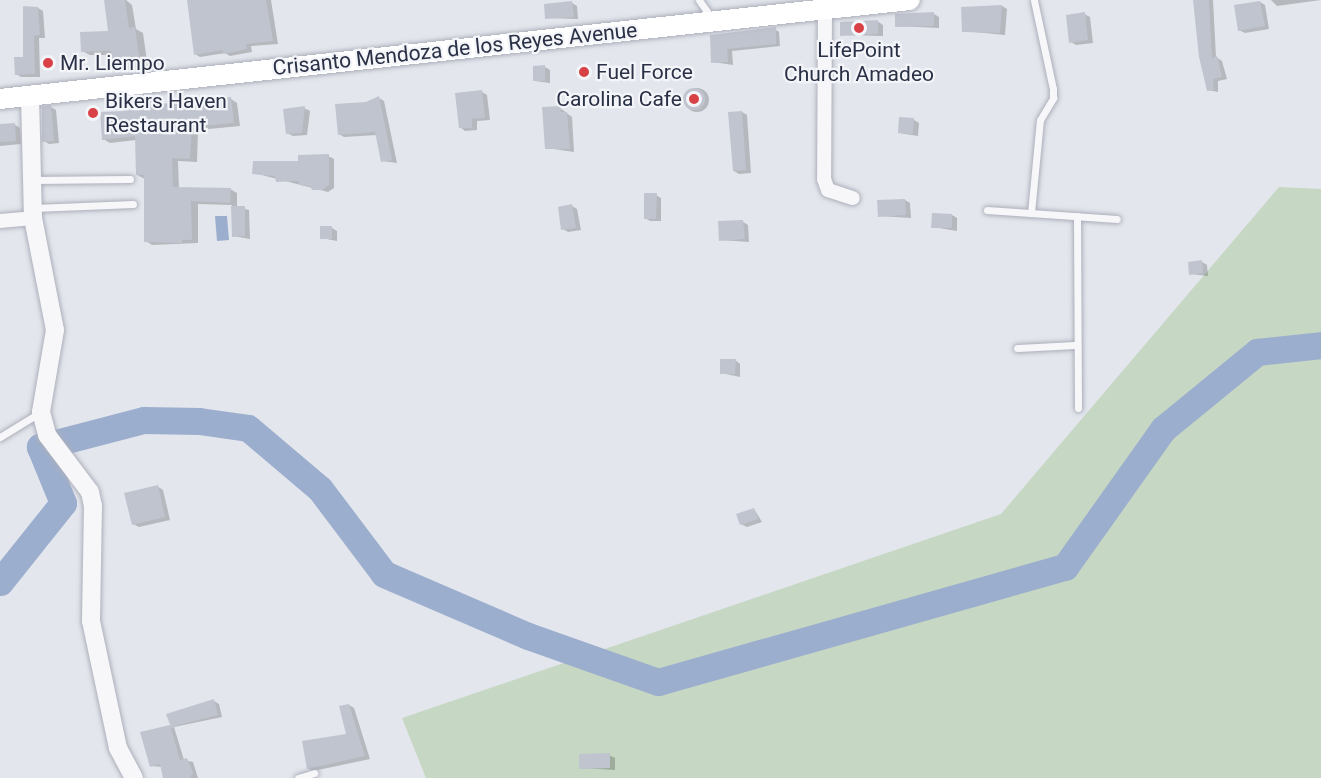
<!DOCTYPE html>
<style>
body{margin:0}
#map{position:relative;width:1321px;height:778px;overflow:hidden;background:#e3e6ec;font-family:Roboto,sans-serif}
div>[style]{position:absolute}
.green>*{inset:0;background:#c6d7c4}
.water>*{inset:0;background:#9caece}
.shadow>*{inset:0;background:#0003}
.round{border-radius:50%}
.river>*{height:27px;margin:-13.5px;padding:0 13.5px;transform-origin:13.5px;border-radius:13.5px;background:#9caece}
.building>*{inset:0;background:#c0c4cf}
.roads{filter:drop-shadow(0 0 2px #acafba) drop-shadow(0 0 2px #acafba)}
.service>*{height:7px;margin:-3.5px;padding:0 3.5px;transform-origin:3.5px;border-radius:3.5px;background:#f7f7fa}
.minor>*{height:14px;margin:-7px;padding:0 7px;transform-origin:7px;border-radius:7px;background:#f7f7fa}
.tertiary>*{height:18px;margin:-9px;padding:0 9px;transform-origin:9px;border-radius:9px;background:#f7f7fa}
.secondary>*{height:20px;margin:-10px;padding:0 10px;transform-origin:10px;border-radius:10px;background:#fff}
.dots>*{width:16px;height:16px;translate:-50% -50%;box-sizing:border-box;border:3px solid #f3f5f9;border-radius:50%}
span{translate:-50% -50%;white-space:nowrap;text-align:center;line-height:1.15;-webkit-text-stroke:4.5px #f3f5f9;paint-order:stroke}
.street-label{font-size:21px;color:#2a3046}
.poi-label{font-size:21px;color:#2a3046}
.left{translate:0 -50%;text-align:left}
.right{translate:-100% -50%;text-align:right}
</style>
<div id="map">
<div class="green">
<div style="clip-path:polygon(1279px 187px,1321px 189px,1321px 778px,426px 778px,402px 718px,1001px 514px)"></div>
</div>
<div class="water">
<div style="clip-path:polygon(215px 216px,227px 216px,229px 240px,217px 241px)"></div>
</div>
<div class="shadow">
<div style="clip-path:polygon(105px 0,126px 0,132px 5px,136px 29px,143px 33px,148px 68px,123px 71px,115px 66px,113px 55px,90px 55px,82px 51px,110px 32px)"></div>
<div style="clip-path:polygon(188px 0,271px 0,278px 44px,251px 46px,252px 52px,230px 56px,225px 53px,200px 57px,195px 54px)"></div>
<div style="clip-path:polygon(1195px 0,1213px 0,1216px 57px,1222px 61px,1227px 79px,1218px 81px,1218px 92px,1208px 90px)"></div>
<div style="clip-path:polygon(1271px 0,1321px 0,1277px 6px)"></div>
<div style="clip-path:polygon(1260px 2px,1265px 5px,1269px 29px,1245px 33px,1239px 30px)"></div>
<div style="clip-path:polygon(572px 3px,577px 6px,578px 19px,547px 18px)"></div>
<div style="clip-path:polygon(1002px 6px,1007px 9px,1005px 35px,964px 31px)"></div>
<div style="clip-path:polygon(38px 8px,43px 11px,45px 38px,39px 38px,40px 77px,21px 77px,16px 74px,25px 59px)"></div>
<div style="clip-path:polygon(934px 14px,939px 17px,939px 28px,897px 26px)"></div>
<div style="clip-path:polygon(1084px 14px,1090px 17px,1093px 43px,1076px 45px,1071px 42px)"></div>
<div style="clip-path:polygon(877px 21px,883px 25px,883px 36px,842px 35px)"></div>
<div style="clip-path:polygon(773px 28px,779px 32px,780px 46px,732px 51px,733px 65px,713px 62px,712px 36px)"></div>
<div style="clip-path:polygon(545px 67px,550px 70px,550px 83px,535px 81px)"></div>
<div class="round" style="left:685px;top:88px;width:24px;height:24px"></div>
<div style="clip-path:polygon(482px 92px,487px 95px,490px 120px,477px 121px,477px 130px,465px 131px,460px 127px)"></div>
<div style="clip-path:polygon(148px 97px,155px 101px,156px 106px,231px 99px,237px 103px,240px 126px,198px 130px,197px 162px,178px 161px,179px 189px,230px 189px,237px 193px,237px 207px,249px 210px,250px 239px,233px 236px,232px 205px,198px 204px,198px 243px,152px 245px,146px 241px,145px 179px,137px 175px,136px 140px,110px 143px,103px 139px,125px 112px)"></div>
<div style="clip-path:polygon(379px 98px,384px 101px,397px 163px,382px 161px,377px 135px,344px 137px,339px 134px,367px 104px)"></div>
<div style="clip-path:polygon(51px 107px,56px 110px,59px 143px,49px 144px,44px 141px)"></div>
<div style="clip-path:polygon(304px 108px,310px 111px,307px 135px,293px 136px,287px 133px)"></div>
<div style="clip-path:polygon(560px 108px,572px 117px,574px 152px,547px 148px)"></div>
<div style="clip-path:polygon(742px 112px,747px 115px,751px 173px,739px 174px,734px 171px)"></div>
<div style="clip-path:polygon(914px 120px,919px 123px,918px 136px,899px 133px)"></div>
<div style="clip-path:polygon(15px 125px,20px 128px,21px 144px,0 146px,0 126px)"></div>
<div style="clip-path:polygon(328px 156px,334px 159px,334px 188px,328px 192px,254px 173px)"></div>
<div style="clip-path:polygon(656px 195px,661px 198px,661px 221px,650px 221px,645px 218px)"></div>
<div style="clip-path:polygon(905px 200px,910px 203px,911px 218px,879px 216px)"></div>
<div style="clip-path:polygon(572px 206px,577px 209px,581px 230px,568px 232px,563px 229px)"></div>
<div style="clip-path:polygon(952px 215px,957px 218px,957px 231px,933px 227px)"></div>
<div style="clip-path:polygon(743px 222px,748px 225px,749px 242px,721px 240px)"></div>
<div style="clip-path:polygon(332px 228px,337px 231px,337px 241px,321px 238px)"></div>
<div style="clip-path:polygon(1202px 262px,1207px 265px,1208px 276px,1191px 274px)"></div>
<div style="clip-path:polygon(735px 360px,740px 364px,740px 377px,721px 373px)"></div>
<div style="clip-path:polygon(157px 486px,163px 490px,170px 520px,139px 527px,133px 524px)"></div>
<div style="clip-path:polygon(754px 509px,762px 522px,747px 527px,741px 524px)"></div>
<div style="clip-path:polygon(214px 701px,219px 704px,222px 717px,174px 727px,184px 760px,193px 762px,198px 778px,165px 778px,162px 767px,151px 766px,170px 726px,173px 728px,168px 715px)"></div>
<div style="clip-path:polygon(349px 705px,354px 708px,370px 759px,313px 771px,308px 768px,348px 735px)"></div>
<div style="clip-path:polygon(609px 755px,615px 758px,615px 770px,581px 768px)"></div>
</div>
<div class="river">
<div style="left:0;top:582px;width:101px;rotate:-51.4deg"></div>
<div style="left:63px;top:503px;width:61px;rotate:-112.3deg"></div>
<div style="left:40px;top:447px;width:107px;rotate:-14.6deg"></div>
<div style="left:144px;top:420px;width:55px;rotate:1deg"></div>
<div style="left:199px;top:421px;width:49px;rotate:8.1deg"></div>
<div style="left:248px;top:428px;width:94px;rotate:40.3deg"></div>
<div style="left:320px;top:489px;width:106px;rotate:53deg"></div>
<div style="left:384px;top:574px;width:157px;rotate:23.3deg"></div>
<div style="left:528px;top:636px;width:138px;rotate:19.5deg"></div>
<div style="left:658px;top:682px;width:423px;rotate:-15.8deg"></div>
<div style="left:1065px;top:567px;width:169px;rotate:-54.6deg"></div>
<div style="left:1163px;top:429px;width:122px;rotate:-39.3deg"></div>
<div style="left:1257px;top:352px;width:64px;rotate:-6.2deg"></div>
</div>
<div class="building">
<div style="clip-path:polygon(104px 0,125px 0,129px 28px,135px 27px,140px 63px,113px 67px,111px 51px,81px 52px,80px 32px,108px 31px)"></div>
<div style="clip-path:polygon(187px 0,266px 0,273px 41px,246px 44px,247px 49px,223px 54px,223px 50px,194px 55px)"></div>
<div style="clip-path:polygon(1193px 0,1209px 0,1212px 58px,1217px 56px,1222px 77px,1213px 79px,1214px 90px,1207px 91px,1199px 57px)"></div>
<div style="clip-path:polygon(572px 1px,574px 17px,545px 19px,544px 4px)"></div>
<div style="clip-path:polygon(1260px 1px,1265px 26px,1238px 31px,1234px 5px)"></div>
<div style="clip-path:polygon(1002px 5px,1000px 33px,962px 32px,961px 7px)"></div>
<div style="clip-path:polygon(23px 6px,38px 7px,40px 35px,34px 36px,35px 74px,15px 75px,14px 57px,23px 57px)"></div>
<div style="clip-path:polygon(934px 12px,934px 26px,895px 27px,895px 14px)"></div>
<div style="clip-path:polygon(1085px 12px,1088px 40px,1069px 43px,1066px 15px)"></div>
<div style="clip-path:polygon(878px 20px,878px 34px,840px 36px,840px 22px)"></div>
<div style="clip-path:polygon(776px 27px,776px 44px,727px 49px,728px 62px,711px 63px,710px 35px)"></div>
<div style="clip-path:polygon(545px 65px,545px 81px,533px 81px,533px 66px)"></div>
<div class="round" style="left:683px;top:88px;width:22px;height:22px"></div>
<div style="clip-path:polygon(482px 90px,485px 118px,472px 119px,472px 128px,459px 128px,455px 93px)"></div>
<div style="clip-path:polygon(149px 95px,150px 105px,231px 97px,234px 123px,192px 127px,190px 159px,172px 158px,173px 187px,231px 188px,230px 203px,191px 201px,192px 240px,182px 240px,182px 243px,144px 242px,144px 175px,136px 175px,135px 136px,102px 140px,100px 112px,124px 111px,122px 98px)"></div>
<div style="clip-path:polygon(379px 96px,392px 160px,381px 162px,375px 132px,338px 135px,335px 104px,366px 102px)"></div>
<div style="clip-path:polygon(51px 105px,54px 141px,42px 142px,42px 107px)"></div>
<div style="clip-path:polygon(305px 106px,302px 133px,286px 134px,283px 109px)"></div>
<div style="clip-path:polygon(561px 106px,561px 112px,567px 112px,570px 149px,545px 149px,542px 107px)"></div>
<div style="clip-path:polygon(742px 111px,746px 170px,733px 171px,728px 112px)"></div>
<div style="clip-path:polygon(899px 117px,914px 118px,913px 134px,898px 133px)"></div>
<div style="clip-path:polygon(15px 123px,16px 141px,0 142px,0 124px)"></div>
<div style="clip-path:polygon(329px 154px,329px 185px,322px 190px,312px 190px,310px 186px,299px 185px,299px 181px,276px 182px,275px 176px,252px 174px,253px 161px,298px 161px,298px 155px)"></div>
<div style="clip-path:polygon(644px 193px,657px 193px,656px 219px,644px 219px)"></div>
<div style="clip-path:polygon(905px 199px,906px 215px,878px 217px,877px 200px)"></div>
<div style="clip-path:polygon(572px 204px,576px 228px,561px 230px,558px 207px)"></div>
<div style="clip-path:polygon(231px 206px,245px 206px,245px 236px,232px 237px)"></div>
<div style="clip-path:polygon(932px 213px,952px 214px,952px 228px,931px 228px)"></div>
<div style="clip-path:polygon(743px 220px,745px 239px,719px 241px,718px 221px)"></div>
<div style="clip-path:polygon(320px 226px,332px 226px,332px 239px,320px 239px)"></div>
<div style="clip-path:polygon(1202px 260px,1203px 273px,1189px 275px,1188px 262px)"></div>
<div style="clip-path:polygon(720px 359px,736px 359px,735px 374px,720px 374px)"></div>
<div style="clip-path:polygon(158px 485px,165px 517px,132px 525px,124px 493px)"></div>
<div style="clip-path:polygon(754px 508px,758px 519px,740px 525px,736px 514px)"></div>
<div style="clip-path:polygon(214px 699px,218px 715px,171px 727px,166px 714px)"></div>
<div style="clip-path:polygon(349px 704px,365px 756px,307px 769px,302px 741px,346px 734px,339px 706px)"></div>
<div style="clip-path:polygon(170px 725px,180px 760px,187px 758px,193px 773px,190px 778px,163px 778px,160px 764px,150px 767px,140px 732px)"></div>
<div style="clip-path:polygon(610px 753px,610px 768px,579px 769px,579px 754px)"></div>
</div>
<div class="roads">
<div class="service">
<div style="left:699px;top:0;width:24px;rotate:55deg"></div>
<div style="left:33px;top:180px;width:97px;rotate:-0.6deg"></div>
<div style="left:34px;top:208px;width:99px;rotate:-2.3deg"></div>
<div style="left:987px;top:210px;width:130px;rotate:4deg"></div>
<div style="left:1031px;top:213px;width:93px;rotate:-84.5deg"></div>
<div style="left:1040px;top:120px;width:26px;rotate:-59deg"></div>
<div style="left:1053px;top:98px;width:9px;rotate:-90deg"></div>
<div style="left:1053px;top:89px;width:91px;rotate:-102.1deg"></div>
<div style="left:1077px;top:216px;width:192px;rotate:89.7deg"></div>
<div style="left:1017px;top:348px;width:59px;rotate:-2.9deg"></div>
<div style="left:0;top:437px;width:46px;rotate:-31.6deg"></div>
<div style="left:298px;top:778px;width:17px;rotate:-17deg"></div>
</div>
<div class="minor">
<div style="left:825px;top:7px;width:172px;rotate:90.3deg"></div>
<div style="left:824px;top:179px;width:12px;rotate:70deg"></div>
<div style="left:828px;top:190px;width:26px;rotate:18deg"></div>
<div style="left:0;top:221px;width:33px;rotate:-5deg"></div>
</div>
<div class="tertiary">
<div style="left:30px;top:96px;width:122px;rotate:88.6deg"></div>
<div style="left:33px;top:218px;width:114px;rotate:78.9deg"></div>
<div style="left:55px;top:330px;width:83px;rotate:99.7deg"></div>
<div style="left:41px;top:412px;width:24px;rotate:75deg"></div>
<div style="left:47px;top:435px;width:71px;rotate:53deg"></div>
<div style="left:90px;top:492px;width:14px;rotate:78deg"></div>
<div style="left:93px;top:506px;width:115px;rotate:91deg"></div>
<div style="left:91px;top:621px;width:130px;rotate:78deg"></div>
<div style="left:118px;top:748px;width:34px;rotate:62deg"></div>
</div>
<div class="secondary">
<div style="left:0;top:99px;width:915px;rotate:-6.21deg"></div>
</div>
</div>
<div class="dots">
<div style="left:859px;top:28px;background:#d84246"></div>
<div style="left:48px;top:63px;background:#d84246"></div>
<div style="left:584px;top:72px;background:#d84246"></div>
<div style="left:694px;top:99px;background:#d84246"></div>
<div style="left:93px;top:113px;background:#d84246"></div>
</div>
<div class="street-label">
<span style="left:455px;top:49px;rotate:-6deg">Crisanto Mendoza de los Reyes Avenue</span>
</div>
<div class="poi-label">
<span style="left:859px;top:62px">LifePoint<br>Church Amadeo</span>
<span class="left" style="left:60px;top:63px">Mr. Liempo</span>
<span class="left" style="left:596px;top:72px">Fuel Force</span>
<span class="right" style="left:682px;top:99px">Carolina Cafe</span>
<span class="left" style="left:105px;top:113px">Bikers Haven<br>Restaurant</span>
</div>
</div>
